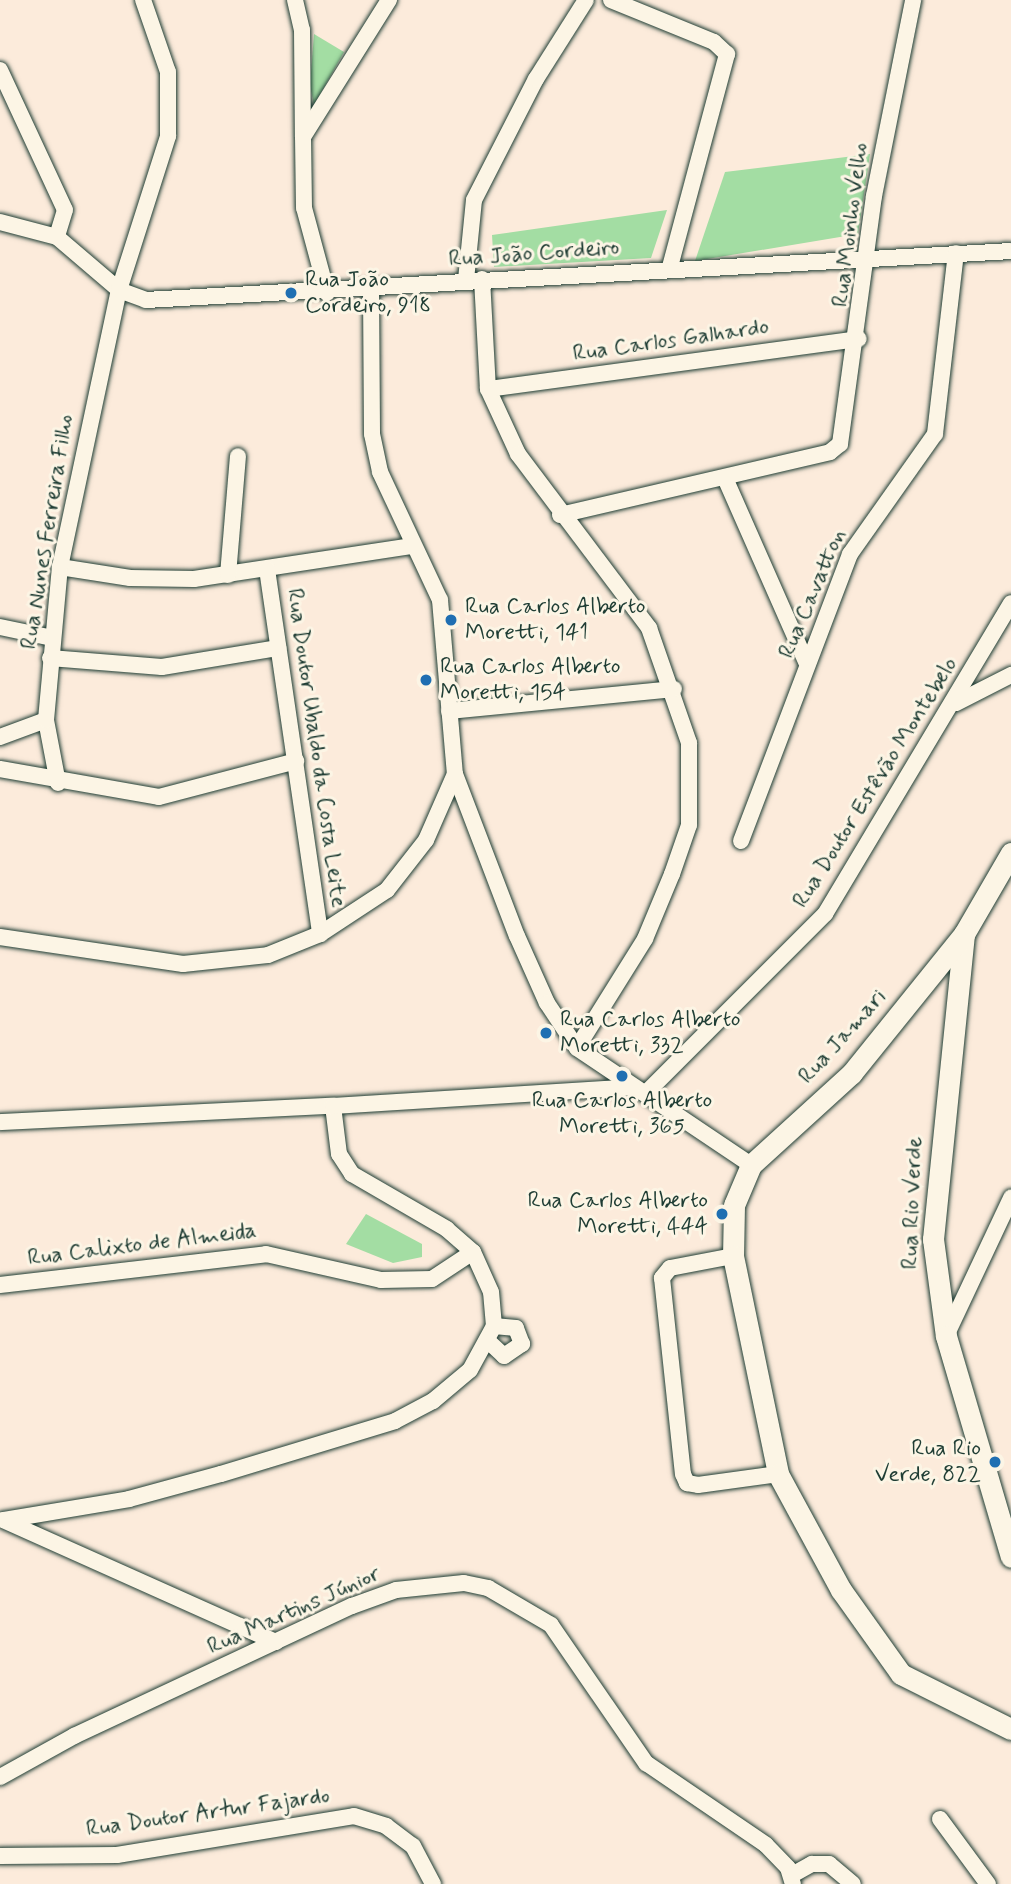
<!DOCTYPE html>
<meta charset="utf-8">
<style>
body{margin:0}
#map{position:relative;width:1011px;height:1884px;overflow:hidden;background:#fcebdb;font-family:Mynerve,sans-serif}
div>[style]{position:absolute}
.green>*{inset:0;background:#a3dda3}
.roads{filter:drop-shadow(0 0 2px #1f3d34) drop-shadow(0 0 2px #1f3d34)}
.minor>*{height:16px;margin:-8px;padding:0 8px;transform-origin:8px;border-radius:8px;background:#fcf5e5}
.tertiary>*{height:21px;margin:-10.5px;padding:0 10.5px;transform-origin:10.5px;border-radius:10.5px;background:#fcf5e5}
.dots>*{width:19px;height:19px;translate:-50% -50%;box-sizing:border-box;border:4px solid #fcf5e5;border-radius:50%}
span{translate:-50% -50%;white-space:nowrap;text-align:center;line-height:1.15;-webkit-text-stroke:6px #fcf5e5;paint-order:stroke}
.street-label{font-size:23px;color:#1f3d34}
.poi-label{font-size:23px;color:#1f3d34}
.left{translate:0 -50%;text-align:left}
.right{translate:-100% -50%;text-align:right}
</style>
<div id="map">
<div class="green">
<div style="clip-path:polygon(314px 34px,344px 52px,314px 105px,310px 85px)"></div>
<div style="clip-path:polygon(870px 154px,858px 234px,695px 261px,725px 172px)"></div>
<div style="clip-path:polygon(667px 210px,651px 258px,494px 267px,492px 235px)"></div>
<div style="clip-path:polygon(366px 1214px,422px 1244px,422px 1257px,393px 1263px,346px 1244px)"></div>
</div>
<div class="roads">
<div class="minor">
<div style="left:295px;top:0;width:31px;rotate:77deg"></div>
<div style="left:302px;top:30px;width:107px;rotate:89.5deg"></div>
<div style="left:611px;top:0;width:111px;rotate:22.2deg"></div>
<div style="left:714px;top:42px;width:18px;rotate:43deg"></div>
<div style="left:727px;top:54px;width:220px;rotate:105deg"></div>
<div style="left:0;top:70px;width:154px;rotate:65.1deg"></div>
<div style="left:65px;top:210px;width:28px;rotate:107deg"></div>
<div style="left:0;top:222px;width:59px;rotate:14.7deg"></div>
<div style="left:57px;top:237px;width:82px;rotate:40.5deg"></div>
<div style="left:119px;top:290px;width:29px;rotate:20deg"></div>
<div style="left:146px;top:300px;width:866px;rotate:-3.24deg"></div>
<div style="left:482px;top:279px;width:110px;rotate:86.9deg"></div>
<div style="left:488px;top:389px;width:72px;rotate:65.2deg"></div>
<div style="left:518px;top:454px;width:218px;rotate:53deg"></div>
<div style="left:649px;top:628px;width:122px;rotate:70.8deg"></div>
<div style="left:689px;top:743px;width:82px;rotate:90deg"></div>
<div style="left:689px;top:825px;width:52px;rotate:109.1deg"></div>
<div style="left:672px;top:874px;width:70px;rotate:112.6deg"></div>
<div style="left:645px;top:939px;width:128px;rotate:122deg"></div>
<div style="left:466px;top:280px;width:80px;rotate:-84.3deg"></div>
<div style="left:474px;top:200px;width:136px;rotate:-62.9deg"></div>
<div style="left:536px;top:79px;width:93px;rotate:-57.7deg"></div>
<div style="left:371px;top:289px;width:145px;rotate:89.6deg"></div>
<div style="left:372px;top:434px;width:39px;rotate:78deg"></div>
<div style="left:380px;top:472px;width:141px;rotate:64.9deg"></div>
<div style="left:440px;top:600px;width:175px;rotate:85.1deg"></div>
<div style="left:455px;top:774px;width:173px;rotate:69.1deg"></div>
<div style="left:517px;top:936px;width:73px;rotate:65.9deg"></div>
<div style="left:547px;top:1003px;width:54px;rotate:56.3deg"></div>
<div style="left:577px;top:1048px;width:210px;rotate:33.9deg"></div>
<div style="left:327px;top:293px;width:88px;rotate:-105.1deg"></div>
<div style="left:304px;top:208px;width:71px;rotate:-90.8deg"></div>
<div style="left:303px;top:137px;width:162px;rotate:-57.9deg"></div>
<div style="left:488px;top:389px;width:374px;rotate:-7.7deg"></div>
<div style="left:725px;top:478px;width:203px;rotate:66.2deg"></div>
<div style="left:560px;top:515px;width:277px;rotate:-13.1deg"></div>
<div style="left:830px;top:452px;width:13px;rotate:-39deg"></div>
<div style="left:840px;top:444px;width:250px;rotate:-82.2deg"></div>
<div style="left:874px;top:196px;width:200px;rotate:-78.7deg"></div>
<div style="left:60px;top:567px;width:71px;rotate:8.9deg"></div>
<div style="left:130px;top:578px;width:64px;rotate:0.9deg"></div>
<div style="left:194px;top:579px;width:221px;rotate:-8.6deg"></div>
<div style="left:267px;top:569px;width:369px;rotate:81.7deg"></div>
<div style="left:228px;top:575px;width:119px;rotate:-85.2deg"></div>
<div style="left:0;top:627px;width:53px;rotate:11.9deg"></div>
<div style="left:50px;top:658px;width:112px;rotate:4.6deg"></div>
<div style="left:162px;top:667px;width:118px;rotate:-9.3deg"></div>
<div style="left:956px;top:703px;width:62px;rotate:-27deg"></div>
<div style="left:449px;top:711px;width:226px;rotate:-5.6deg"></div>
<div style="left:0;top:737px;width:49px;rotate:-20.3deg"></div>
<div style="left:0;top:769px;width:161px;rotate:10deg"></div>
<div style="left:159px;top:797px;width:142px;rotate:-14.7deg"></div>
<div style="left:58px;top:783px;width:64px;rotate:-100.8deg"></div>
<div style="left:46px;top:720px;width:154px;rotate:-84.8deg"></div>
<div style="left:60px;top:567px;width:283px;rotate:-78deg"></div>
<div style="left:119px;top:290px;width:162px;rotate:-72.3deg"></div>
<div style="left:168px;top:136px;width:64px;rotate:-90deg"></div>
<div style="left:168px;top:72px;width:76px;rotate:-109.1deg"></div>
<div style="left:741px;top:841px;width:307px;rotate:-69.2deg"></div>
<div style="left:850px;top:554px;width:147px;rotate:-54.7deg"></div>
<div style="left:935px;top:434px;width:182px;rotate:-83.4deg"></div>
<div style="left:0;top:937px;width:185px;rotate:8.4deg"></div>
<div style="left:183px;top:964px;width:85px;rotate:-6deg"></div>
<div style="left:268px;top:955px;width:56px;rotate:-22deg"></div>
<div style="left:320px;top:934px;width:80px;rotate:-33.3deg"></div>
<div style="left:387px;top:890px;width:63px;rotate:-52deg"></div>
<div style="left:426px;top:840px;width:72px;rotate:-66.3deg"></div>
<div style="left:645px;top:1094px;width:255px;rotate:-45deg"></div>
<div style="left:825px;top:914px;width:362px;rotate:-59.1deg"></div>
<div style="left:0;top:1122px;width:333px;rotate:-2.8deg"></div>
<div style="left:733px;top:1256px;width:64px;rotate:169.2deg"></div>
<div style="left:670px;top:1268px;width:13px;rotate:129deg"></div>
<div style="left:662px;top:1278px;width:197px;rotate:83.9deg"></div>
<div style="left:683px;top:1474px;width:10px;rotate:66deg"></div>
<div style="left:687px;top:1483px;width:11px;rotate:10deg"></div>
<div style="left:698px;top:1485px;width:81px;rotate:-7.8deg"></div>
<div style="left:0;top:1285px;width:268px;rotate:-6.6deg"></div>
<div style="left:266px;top:1254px;width:118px;rotate:12.7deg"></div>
<div style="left:381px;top:1280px;width:51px;rotate:-1.1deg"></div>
<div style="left:432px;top:1279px;width:49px;rotate:-33.4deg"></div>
<div style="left:473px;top:1252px;width:35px;rotate:-139deg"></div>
<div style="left:447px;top:1229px;width:110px;rotate:-149.9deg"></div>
<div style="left:352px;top:1174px;width:24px;rotate:-123deg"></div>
<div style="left:339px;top:1154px;width:48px;rotate:-97.1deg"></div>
<div style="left:333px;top:1106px;width:300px;rotate:-3.6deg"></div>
<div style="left:946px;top:1336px;width:153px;rotate:-64.8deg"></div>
<div style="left:488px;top:1341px;width:22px;rotate:43deg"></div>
<div style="left:504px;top:1356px;width:22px;rotate:-34deg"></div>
<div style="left:522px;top:1344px;width:17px;rotate:-111deg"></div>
<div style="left:516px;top:1328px;width:22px;rotate:-175deg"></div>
<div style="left:3px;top:1520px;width:299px;rotate:24.1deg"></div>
<div style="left:4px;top:1520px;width:127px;rotate:-9.5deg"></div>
<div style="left:129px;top:1499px;width:95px;rotate:-15.2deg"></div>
<div style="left:221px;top:1474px;width:182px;rotate:-16.9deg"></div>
<div style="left:395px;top:1421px;width:43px;rotate:-27.8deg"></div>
<div style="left:433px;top:1401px;width:48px;rotate:-40deg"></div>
<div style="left:470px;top:1370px;width:50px;rotate:-61.4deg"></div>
<div style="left:494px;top:1326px;width:34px;rotate:-95deg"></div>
<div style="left:491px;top:1292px;width:44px;rotate:-114.2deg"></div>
<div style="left:0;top:1777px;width:85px;rotate:-29deg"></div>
<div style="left:74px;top:1736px;width:307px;rotate:-25.1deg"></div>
<div style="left:352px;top:1606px;width:47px;rotate:-20deg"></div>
<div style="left:396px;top:1590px;width:68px;rotate:-5.9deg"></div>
<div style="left:464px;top:1583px;width:25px;rotate:12deg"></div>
<div style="left:488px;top:1588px;width:73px;rotate:30.4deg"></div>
<div style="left:551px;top:1625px;width:168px;rotate:55.5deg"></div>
<div style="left:646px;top:1763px;width:145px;rotate:34.3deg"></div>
<div style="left:766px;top:1845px;width:32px;rotate:46deg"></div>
<div style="left:788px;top:1868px;width:17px;rotate:73deg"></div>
<div style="left:940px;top:1819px;width:81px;rotate:53.6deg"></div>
<div style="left:0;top:1856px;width:117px;rotate:-0.5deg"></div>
<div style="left:117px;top:1855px;width:240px;rotate:-9.3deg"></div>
<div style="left:354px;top:1816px;width:34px;rotate:17deg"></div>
<div style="left:386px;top:1826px;width:34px;rotate:37deg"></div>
<div style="left:413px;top:1846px;width:43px;rotate:62.2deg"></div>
<div style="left:792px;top:1875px;width:23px;rotate:-29deg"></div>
<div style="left:812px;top:1864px;width:17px"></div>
<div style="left:829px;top:1864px;width:31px;rotate:40deg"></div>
</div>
<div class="tertiary">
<div style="left:1011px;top:853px;width:94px;rotate:120.1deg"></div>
<div style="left:964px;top:934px;width:307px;rotate:95.8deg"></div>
<div style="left:933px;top:1239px;width:98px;rotate:82.4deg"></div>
<div style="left:946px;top:1336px;width:230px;rotate:73.6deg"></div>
<div style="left:964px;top:934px;width:179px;rotate:128.9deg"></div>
<div style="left:852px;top:1073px;width:137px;rotate:137.7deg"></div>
<div style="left:751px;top:1165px;width:43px;rotate:113deg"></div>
<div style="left:734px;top:1205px;width:51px;rotate:91.1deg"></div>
<div style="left:733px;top:1256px;width:223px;rotate:78.3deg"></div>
<div style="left:778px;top:1474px;width:132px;rotate:61.5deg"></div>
<div style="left:841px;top:1590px;width:103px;rotate:54.5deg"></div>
<div style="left:901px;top:1674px;width:123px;rotate:26.6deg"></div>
</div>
</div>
<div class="dots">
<div style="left:291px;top:293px;background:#1f6fb2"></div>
<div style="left:451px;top:620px;background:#1f6fb2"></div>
<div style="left:426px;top:680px;background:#1f6fb2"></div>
<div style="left:546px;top:1033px;background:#1f6fb2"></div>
<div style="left:622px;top:1076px;background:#1f6fb2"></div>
<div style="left:722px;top:1214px;background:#1f6fb2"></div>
<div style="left:995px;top:1462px;background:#1f6fb2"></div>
</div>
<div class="street-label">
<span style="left:851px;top:225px;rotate:-83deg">Rua Moinho Velho</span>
<span style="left:534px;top:254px;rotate:-4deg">Rua João Cordeiro</span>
<span style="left:671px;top:341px;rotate:-8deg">Rua Carlos Galhardo</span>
<span style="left:48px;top:532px;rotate:-81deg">Rua Nunes Ferreira Filho</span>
<span style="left:813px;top:594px;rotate:-67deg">Rua Cavatton</span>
<span style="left:316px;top:748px;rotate:82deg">Rua Doutor Ubaldo da Costa Leite</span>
<span style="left:876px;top:783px;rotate:-58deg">Rua Doutor Estêvão Montebelo</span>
<span style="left:843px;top:1037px;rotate:-48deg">Rua Jamari</span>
<span style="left:913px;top:1203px;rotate:-88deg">Rua Rio Verde</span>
<span style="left:142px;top:1245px;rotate:-7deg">Rua Calixto de Almeida</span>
<span style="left:294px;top:1611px;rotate:-24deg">Rua Martins Júnior</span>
<span style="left:208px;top:1813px;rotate:-8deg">Rua Doutor Artur Fajardo</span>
</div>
<div class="poi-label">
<span class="left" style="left:305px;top:293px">Rua João<br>Cordeiro, 918</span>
<span class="left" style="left:465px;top:620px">Rua Carlos Alberto<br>Moretti, 141</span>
<span class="left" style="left:440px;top:680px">Rua Carlos Alberto<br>Moretti, 154</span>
<span class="left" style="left:560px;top:1033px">Rua Carlos Alberto<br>Moretti, 332</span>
<span style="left:622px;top:1114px">Rua Carlos Alberto<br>Moretti, 365</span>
<span class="right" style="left:708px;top:1214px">Rua Carlos Alberto<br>Moretti, 444</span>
<span class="right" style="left:981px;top:1462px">Rua Rio<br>Verde, 822</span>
</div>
</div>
